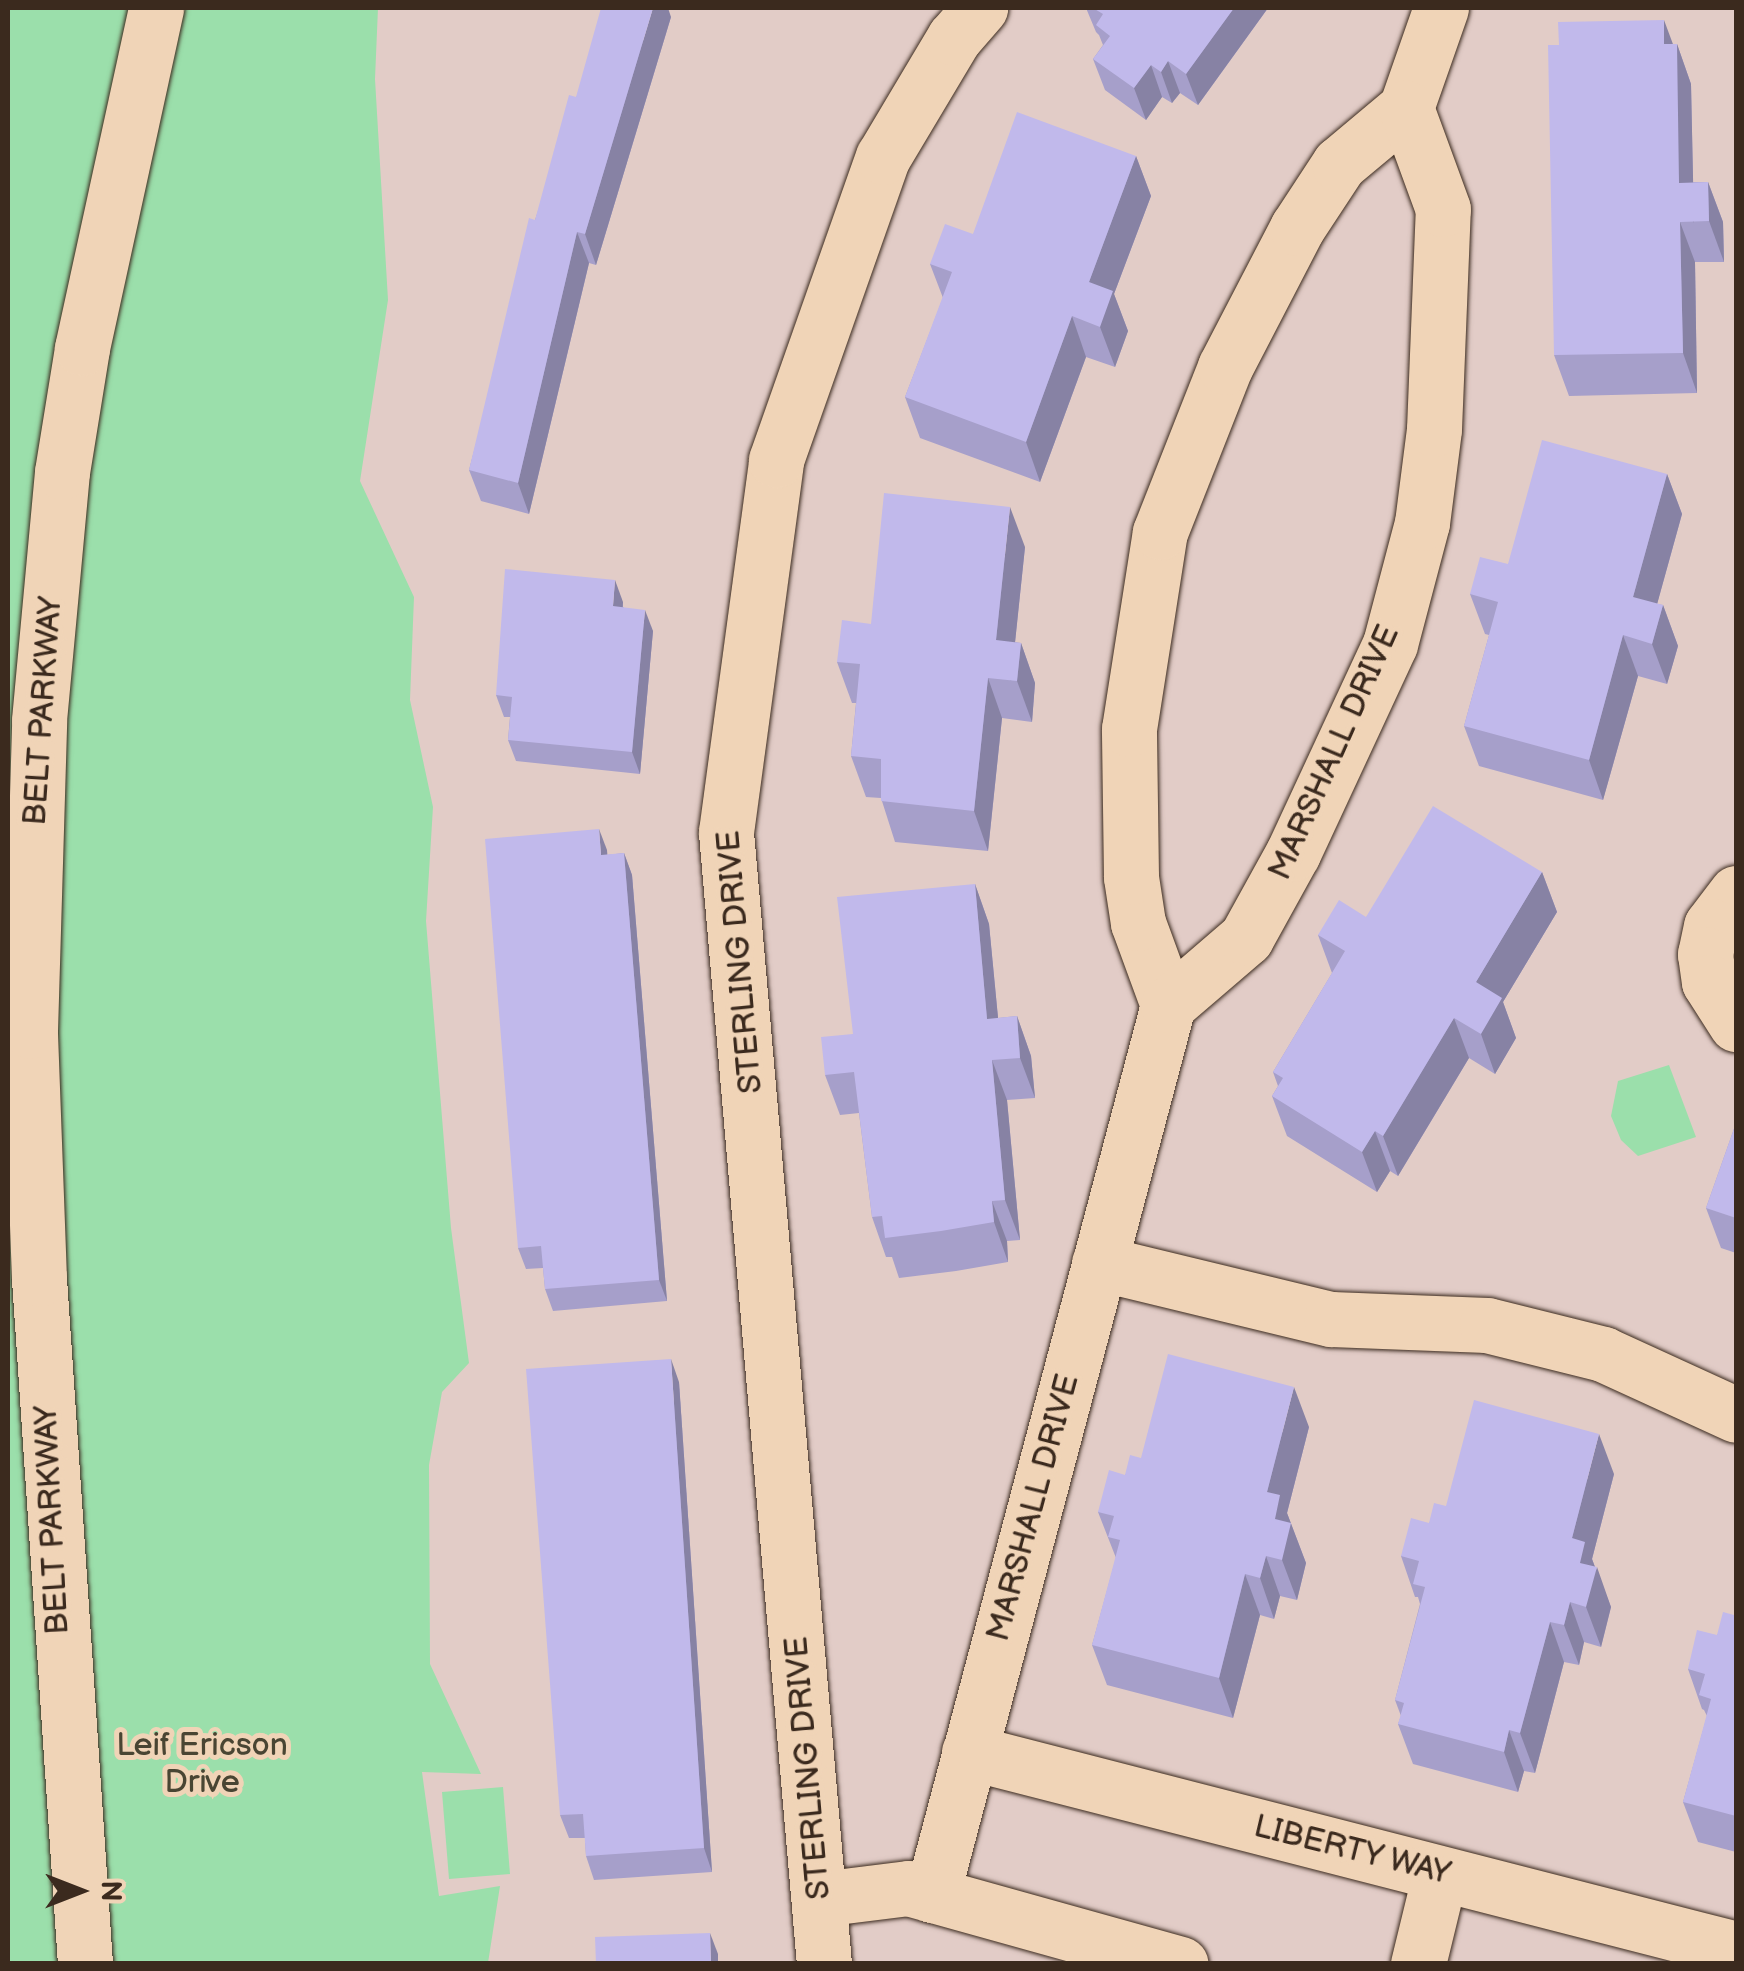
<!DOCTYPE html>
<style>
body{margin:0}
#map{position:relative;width:1744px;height:1971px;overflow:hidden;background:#e2ccc7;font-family:"Balsamiq Sans",sans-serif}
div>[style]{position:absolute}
.green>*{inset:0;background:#9bdfab}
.roads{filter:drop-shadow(0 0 2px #3b2a1e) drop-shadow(0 0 2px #3b2a1e)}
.minor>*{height:55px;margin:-27.5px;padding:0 27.5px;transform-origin:27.5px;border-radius:27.5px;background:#f0d4b7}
.highway>*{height:55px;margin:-27.5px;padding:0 27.5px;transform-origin:27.5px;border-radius:27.5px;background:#f0d4b7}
.wall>*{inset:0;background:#a69fca}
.shaded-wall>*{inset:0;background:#8782a4}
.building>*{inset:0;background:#c1b9eb}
span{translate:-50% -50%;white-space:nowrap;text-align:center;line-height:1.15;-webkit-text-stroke:10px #f0d4b7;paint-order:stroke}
.street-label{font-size:32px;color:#3b2a1e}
.park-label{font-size:32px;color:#494533}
.frame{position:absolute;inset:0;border:10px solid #3b2a1e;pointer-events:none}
.north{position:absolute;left:30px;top:1841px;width:100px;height:100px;-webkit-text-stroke:8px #f0d4b7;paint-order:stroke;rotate:90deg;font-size:28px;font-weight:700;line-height:40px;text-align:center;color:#3b2a1e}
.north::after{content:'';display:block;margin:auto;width:35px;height:45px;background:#3b2a1e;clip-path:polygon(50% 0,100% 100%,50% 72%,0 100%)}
</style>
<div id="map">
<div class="green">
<div style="clip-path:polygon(8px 8px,378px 8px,375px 79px,388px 300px,360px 481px,414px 597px,410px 700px,433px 807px,426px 921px,451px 1228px,469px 1363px,442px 1392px,429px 1465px,430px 1664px,481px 1774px,422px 1772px,439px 1896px,500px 1886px,488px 1963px,8px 1963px)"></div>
<div style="clip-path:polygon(1669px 1065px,1696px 1137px,1638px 1156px,1621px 1140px,1611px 1116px,1618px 1081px)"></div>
<div style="clip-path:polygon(503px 1787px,510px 1874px,449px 1879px,442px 1792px)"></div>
</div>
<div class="roads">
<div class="minor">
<div style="left:1736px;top:893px;width:41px;rotate:127.1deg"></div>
<div style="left:1711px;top:926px;width:29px;rotate:102deg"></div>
<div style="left:1705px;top:954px;width:28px;rotate:82deg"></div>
<div style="left:1709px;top:982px;width:50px;rotate:57.3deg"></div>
<div style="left:1168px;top:1005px;width:87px;rotate:-110.1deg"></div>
<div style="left:1138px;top:923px;width:47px;rotate:-98.7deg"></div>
<div style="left:1131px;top:877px;width:148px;rotate:-90.8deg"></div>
<div style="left:1129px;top:729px;width:199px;rotate:-81.1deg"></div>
<div style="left:1160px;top:532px;width:177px;rotate:-68.5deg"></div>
<div style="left:1225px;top:367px;width:157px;rotate:-62.6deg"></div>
<div style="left:1297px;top:228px;width:77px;rotate:-56.7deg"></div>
<div style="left:1339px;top:164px;width:87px;rotate:-39.9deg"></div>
<div style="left:1406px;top:108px;width:106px;rotate:-70.7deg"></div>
<div style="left:1099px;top:1263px;width:239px;rotate:13.6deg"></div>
<div style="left:1331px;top:1319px;width:156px;rotate:2.2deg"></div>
<div style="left:1487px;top:1325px;width:120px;rotate:14deg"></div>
<div style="left:1603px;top:1354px;width:146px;rotate:24.6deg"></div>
<div style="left:969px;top:1752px;width:792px;rotate:14.4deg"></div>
<div style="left:932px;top:1895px;width:921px;rotate:-75.15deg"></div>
<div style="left:1168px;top:1005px;width:103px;rotate:-40.7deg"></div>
<div style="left:1246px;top:938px;width:97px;rotate:-61.1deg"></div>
<div style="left:1293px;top:853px;width:230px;rotate:-65.1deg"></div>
<div style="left:1390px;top:644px;width:125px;rotate:-75.2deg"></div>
<div style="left:1422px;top:523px;width:95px;rotate:-82.7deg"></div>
<div style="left:1434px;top:429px;width:220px;rotate:-87.7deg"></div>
<div style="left:1443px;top:209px;width:108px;rotate:-110.1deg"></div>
<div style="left:820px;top:1899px;width:89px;rotate:-7.1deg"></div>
<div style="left:908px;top:1888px;width:283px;rotate:15.6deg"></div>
<div style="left:824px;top:1964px;width:1136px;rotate:-94.95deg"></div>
<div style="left:726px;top:832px;width:375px;rotate:-82.3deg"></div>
<div style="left:776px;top:460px;width:321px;rotate:-70.6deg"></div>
<div style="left:883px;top:157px;width:139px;rotate:-59.2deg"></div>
<div style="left:954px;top:38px;width:40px;rotate:-49deg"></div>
<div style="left:1418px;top:1964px;width:93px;rotate:-76.3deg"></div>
</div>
<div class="highway">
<div style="left:85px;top:1964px;width:687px;rotate:-93.84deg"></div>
<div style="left:39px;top:1279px;width:248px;rotate:-92.1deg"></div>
<div style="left:30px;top:1031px;width:311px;rotate:-88.3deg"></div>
<div style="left:39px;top:720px;width:249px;rotate:-84.7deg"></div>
<div style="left:62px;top:472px;width:126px;rotate:-80.8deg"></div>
<div style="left:82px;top:348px;width:348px;rotate:-77.7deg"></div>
</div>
</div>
<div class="wall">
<div style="clip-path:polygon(1086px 8px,1268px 8px,1198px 105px,1180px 93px,1172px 103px,1162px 97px,1146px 120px,1105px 90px,1093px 59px,1103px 45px,1099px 35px,1096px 32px)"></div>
<div style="clip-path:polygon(671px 17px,596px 265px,589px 263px,529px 514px,481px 501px,469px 470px,535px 220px,576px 97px)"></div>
<div style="clip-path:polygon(1673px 44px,1677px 44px,1691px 84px,1693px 182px,1708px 182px,1723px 222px,1724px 262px,1695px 262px,1697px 393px,1569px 396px,1554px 355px)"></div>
<div style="clip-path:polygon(1136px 156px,1151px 196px,1114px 294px,1128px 331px,1115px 367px,1086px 357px,1040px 482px,920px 438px,905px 397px,943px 298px,930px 264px,973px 234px)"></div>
<div style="clip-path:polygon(1667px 474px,1682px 514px,1657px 604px,1663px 605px,1678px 646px,1667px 684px,1638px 676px,1603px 800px,1479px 766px,1464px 726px,1489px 635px,1485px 634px,1470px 594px,1508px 564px)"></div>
<div style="clip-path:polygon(1025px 547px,1015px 642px,1021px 643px,1035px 683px,1032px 722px,1002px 718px,988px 851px,895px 842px,881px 798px,866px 797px,851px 756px,856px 703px,852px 703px,837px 662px,871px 624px)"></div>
<div style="clip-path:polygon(623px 602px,623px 607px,653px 631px,640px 774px,516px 761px,508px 740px,510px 717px,504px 717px,496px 695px)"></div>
<div style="clip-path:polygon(607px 850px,607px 855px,624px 853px,632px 875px,667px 1301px,553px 1311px,545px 1289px,543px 1268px,526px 1269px,518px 1248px)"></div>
<div style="clip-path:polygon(1542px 872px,1557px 912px,1503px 1002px,1516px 1038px,1495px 1074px,1469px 1058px,1398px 1176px,1390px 1171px,1377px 1192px,1287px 1136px,1272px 1096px,1278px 1086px,1273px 1072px,1332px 973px,1318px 935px,1366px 917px)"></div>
<div style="clip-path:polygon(975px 884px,989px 924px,998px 1018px,1017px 1016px,1031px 1056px,1035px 1098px,1007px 1100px,1020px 1240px,1007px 1241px,1008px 1262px,956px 1271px,899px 1278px,892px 1257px,886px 1257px,872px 1217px,859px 1113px,840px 1115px,825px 1075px,853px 1034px)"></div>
<div style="clip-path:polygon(1736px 1123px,1736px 1253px,1721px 1248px,1706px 1208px)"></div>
<div style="clip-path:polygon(679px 1382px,712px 1872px,594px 1880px,586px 1856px,585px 1838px,569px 1838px,560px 1815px)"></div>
<div style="clip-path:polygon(1309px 1427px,1287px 1513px,1306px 1563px,1297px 1600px,1280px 1596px,1274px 1619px,1260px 1615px,1233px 1718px,1107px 1685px,1092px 1645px,1116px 1558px,1098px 1512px,1125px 1475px,1141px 1458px)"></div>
<div style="clip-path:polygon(1614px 1474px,1592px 1559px,1611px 1607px,1601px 1647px,1584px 1642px,1579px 1665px,1564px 1662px,1535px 1773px,1524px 1771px,1518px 1792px,1413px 1764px,1398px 1724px,1401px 1716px,1395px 1700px,1420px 1604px,1418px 1597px,1415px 1597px,1401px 1556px,1429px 1523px,1446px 1506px)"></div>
<div style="clip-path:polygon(1736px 1604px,1736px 1852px,1698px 1842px,1683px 1802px,1707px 1716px,1704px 1710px,1702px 1709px,1688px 1669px,1734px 1615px)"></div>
</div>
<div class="shaded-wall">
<div style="clip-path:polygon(653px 8px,668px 8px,671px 17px,596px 265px,585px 234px)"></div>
<div style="clip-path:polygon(1234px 8px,1268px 8px,1198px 105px,1186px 74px)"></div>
<div style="clip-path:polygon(1664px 20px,1677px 55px,1677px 44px,1691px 84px,1694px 223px,1679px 183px,1664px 44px)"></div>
<div style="clip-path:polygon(1168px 61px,1180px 93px,1172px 103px,1161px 72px)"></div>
<div style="clip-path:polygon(1151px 65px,1162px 97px,1146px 120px,1134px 88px)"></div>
<div style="clip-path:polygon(1136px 156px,1151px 196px,1114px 294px,1128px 331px,1115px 367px,1100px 327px,1089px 282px)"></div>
<div style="clip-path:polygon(1708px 182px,1723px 222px,1724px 262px,1709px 221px)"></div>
<div style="clip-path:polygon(1680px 222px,1695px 262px,1697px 393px,1683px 353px)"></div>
<div style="clip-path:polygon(577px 232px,589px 263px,529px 514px,518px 483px)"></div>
<div style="clip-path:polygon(1072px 316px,1086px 357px,1040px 482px,1026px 442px)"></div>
<div style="clip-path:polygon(1667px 474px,1682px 514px,1648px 637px,1633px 597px)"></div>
<div style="clip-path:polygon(1010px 507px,1025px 547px,1011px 681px,996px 640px)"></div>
<div style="clip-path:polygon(615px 580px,623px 602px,621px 627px,613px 606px)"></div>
<div style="clip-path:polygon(1663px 605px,1678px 646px,1667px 684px,1652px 644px)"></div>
<div style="clip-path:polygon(645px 610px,653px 631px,640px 774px,632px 752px)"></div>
<div style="clip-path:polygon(1623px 635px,1638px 676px,1603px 800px,1589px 760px)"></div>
<div style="clip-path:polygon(1021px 643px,1035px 683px,1032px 722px,1017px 681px)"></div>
<div style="clip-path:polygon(988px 678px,1002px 718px,988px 851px,974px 811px)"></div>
<div style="clip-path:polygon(599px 829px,607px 850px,609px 877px,601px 855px)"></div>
<div style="clip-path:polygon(624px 853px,632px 875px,667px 1301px,659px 1280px)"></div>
<div style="clip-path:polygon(1542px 872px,1557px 912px,1503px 1002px,1516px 1038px,1495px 1074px,1481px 1034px,1476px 982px)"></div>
<div style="clip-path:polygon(975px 884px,989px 924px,1002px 1059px,987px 1019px)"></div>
<div style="clip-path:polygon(1017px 1016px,1031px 1056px,1035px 1098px,1020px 1058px)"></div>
<div style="clip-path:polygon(1454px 1018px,1469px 1058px,1398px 1176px,1383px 1136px)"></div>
<div style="clip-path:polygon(992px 1060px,1007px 1100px,1020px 1240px,1005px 1200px)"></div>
<div style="clip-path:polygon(1375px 1131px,1390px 1171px,1377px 1192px,1362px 1152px)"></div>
<div style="clip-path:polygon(992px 1201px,1007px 1241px,1008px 1262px,994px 1222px)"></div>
<div style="clip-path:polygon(671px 1359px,679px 1382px,712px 1872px,704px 1848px)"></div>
<div style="clip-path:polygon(1294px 1387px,1309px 1427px,1287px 1513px,1306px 1563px,1297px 1600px,1282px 1560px,1275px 1519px,1267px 1492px)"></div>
<div style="clip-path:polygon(1599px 1434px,1614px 1474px,1592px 1559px,1596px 1570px,1597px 1567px,1611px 1607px,1601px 1647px,1586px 1607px,1572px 1538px)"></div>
<div style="clip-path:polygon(1266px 1556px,1280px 1596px,1274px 1619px,1260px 1578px)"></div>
<div style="clip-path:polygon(1245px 1574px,1260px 1615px,1233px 1718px,1219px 1678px)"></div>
<div style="clip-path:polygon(1570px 1602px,1584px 1642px,1579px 1665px,1564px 1625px)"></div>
<div style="clip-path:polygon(1550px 1622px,1564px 1662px,1535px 1773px,1520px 1733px)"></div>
<div style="clip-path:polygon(1509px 1730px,1524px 1771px,1518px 1792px,1504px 1752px)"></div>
<div style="clip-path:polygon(710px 1933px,718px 1954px,718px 1964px,711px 1964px)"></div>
</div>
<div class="building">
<div style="clip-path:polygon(601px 8px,653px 8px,585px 234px,577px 232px,518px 483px,469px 470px,529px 218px,535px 220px,569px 95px,576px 97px)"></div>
<div style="clip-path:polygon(1093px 8px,1234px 8px,1186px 74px,1168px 61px,1161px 72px,1151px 65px,1134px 88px,1093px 59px,1110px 36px,1096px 25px,1103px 14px)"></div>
<div style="clip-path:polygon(1664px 20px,1664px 44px,1677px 44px,1679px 183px,1708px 182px,1709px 221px,1680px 222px,1683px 353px,1554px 355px,1548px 45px,1559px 45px,1558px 22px)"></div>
<div style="clip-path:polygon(1017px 112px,1136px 156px,1089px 282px,1113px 291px,1100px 327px,1072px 316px,1026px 442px,905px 397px,952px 272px,930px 264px,945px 224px,973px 234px)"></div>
<div style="clip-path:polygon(1542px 440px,1667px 474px,1633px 597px,1663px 605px,1652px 644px,1623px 635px,1589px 760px,1464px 726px,1498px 602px,1470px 594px,1480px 557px,1508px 564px)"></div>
<div style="clip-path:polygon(884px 493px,1010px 507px,996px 640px,1021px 643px,1017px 681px,988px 678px,974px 811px,881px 801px,881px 759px,851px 756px,860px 664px,837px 662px,842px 620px,871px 624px)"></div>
<div style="clip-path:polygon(505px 569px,615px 580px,613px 606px,645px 610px,632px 752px,508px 740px,512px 697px,496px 695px)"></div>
<div style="clip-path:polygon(1433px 806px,1542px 872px,1476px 982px,1502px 998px,1481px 1034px,1454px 1018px,1383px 1136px,1375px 1131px,1362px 1152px,1272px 1096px,1283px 1078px,1273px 1072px,1345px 951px,1318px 935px,1339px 900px,1366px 917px)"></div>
<div style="clip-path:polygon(599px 829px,601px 855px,624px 853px,659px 1280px,545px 1289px,541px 1246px,518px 1248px,485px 839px)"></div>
<div style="clip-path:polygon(975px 884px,987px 1019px,1017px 1016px,1020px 1058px,992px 1060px,1005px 1200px,992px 1201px,994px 1222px,941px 1231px,885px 1238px,882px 1216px,872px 1217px,854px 1072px,825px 1075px,821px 1037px,853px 1034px,837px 897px)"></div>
<div style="clip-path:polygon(1736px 1123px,1736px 1218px,1706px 1208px)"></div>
<div style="clip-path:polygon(1168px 1354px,1294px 1387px,1267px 1492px,1280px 1495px,1275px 1519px,1291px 1523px,1282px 1560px,1266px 1556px,1260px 1578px,1245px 1574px,1219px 1678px,1092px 1645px,1120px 1540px,1108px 1537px,1114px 1516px,1098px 1512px,1109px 1470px,1125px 1475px,1130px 1455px,1141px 1458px)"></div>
<div style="clip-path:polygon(671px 1359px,704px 1848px,586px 1856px,583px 1814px,560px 1815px,526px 1369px)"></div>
<div style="clip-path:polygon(1474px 1400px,1599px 1434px,1572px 1538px,1585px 1542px,1580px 1563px,1597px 1567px,1586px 1607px,1570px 1602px,1564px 1625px,1550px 1622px,1520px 1733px,1509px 1730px,1504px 1752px,1398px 1724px,1404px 1703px,1395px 1700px,1425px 1587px,1413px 1584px,1419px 1561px,1401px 1556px,1411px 1518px,1429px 1523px,1434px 1503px,1446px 1506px)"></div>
<div style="clip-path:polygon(1736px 1604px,1736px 1816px,1683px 1802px,1711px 1699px,1699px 1695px,1705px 1674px,1688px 1669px,1697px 1630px,1717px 1635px,1723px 1612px,1734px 1615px)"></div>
<div style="clip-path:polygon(710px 1933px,711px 1964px,596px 1964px,595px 1937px)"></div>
</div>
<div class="street-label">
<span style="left:44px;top:711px;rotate:-86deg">BELT PARKWAY</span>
<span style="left:1335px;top:753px;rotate:-66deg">MARSHALL DRIVE</span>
<span style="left:741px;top:962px;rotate:-95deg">STERLING DRIVE</span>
<span style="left:1034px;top:1508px;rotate:-75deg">MARSHALL DRIVE</span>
<span style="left:53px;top:1520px;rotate:-93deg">BELT PARKWAY</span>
<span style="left:809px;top:1768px;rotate:-95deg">STERLING DRIVE</span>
<span style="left:1352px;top:1851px;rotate:14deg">LIBERTY WAY</span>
</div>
<div class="park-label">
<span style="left:202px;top:1765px">Leif Ericson<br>Drive</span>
</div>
<div class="frame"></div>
<div class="north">N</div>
</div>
